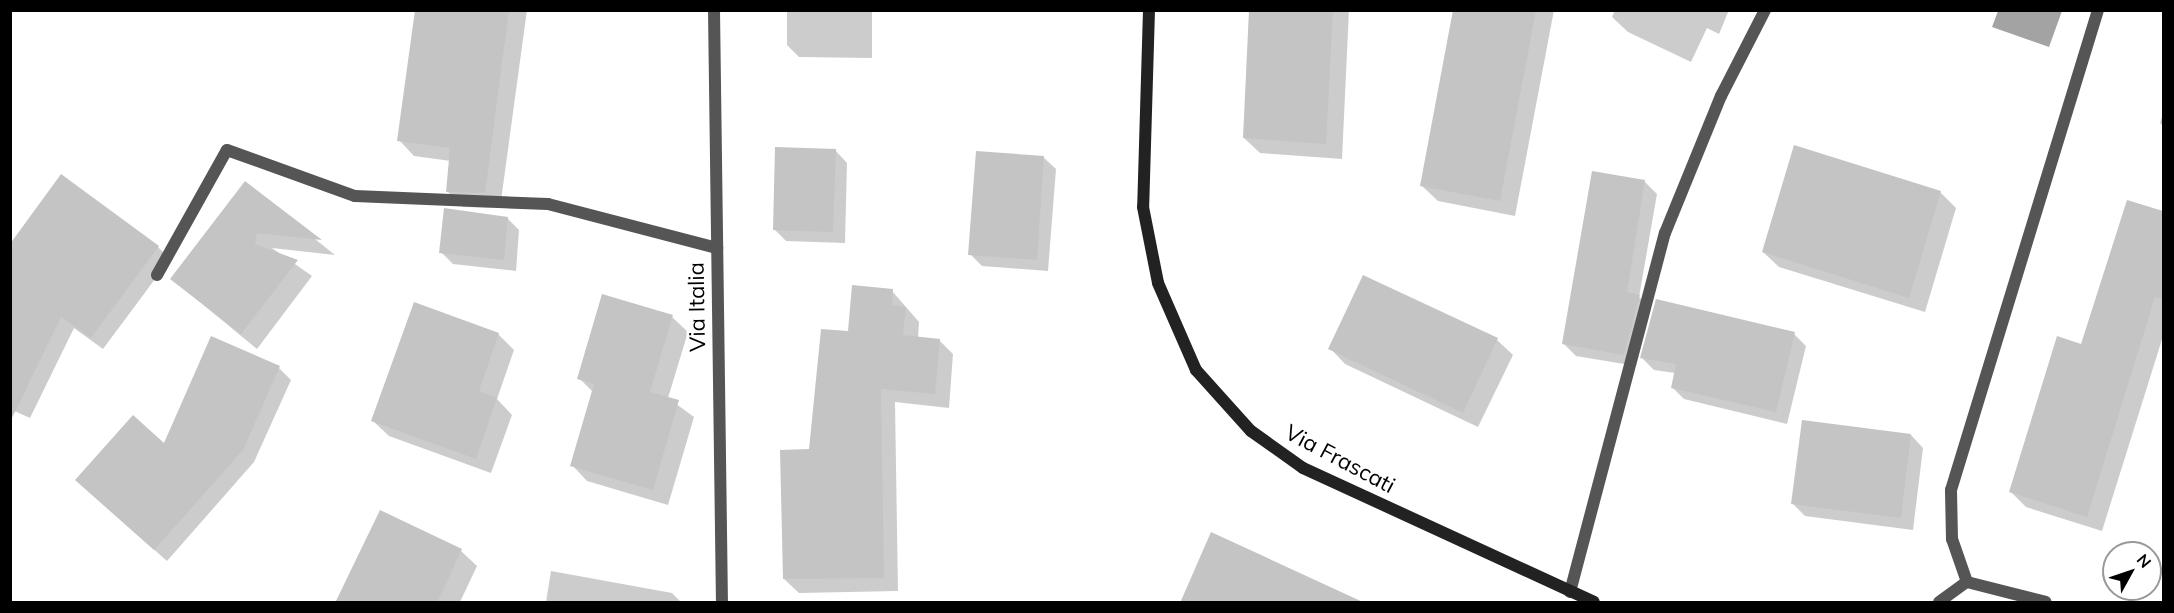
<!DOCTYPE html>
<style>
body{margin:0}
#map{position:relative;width:2174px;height:613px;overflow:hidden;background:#fff;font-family:Mulish,sans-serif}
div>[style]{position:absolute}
.water>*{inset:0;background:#a3a3a3}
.shadow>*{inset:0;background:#0003}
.building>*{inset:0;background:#c4c4c4}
.service>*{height:12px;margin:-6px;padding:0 6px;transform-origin:6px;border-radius:6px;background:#555}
.minor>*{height:12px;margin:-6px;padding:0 6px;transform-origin:6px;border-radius:6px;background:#555}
.secondary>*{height:12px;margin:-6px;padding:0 6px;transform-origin:6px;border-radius:6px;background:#222}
span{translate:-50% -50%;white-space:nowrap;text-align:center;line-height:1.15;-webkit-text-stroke:5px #fff;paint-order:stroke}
.street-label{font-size:22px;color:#000}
.frame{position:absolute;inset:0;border:12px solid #000;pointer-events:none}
.north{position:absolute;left:2102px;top:541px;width:60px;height:60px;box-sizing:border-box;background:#fff;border:2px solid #999;border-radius:50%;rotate:50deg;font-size:16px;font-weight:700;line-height:24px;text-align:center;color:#000}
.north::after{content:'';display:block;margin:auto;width:21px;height:27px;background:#000;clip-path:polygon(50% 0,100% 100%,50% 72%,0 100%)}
</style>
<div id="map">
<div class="water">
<div style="clip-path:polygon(1998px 11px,1998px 10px,2062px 11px,2049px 47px,1992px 27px)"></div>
</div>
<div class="shadow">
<div style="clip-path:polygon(416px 10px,527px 10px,500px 208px,463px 207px,447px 191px,451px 161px,414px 156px,399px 140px)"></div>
<div style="clip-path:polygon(787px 10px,872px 10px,872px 58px,799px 57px,787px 45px)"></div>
<div style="clip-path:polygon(1251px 10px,1349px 10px,1342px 159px,1260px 153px,1244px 138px)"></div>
<div style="clip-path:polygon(1455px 10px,1554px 10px,1515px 216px,1438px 201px,1422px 186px)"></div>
<div style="clip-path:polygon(1615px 10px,1729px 10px,1719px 34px,1707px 28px,1691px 62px,1628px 32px,1612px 17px)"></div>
<div style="clip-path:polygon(2164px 111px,2164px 127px,2160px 123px)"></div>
<div style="clip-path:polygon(835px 150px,847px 163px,845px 243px,786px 241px,774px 229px)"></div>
<div style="clip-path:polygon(1043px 157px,1056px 169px,1048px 271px,982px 266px,970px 254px)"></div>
<div style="clip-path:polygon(1593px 173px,1645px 182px,1657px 194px,1639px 297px,1651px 309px,1636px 366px,1576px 356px,1564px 344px)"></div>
<div style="clip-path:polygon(245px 183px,335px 255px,272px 248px,312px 276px,257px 349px,172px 279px)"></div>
<div style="clip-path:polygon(1940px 192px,1956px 208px,1925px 312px,1779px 267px,1763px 252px)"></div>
<div style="clip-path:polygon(2128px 202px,2164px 213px,2164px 333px,2102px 531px,2026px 507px,2010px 491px,2082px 346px)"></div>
<div style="clip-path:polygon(507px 218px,519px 230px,516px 271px,453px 264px,441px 252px)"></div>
<div style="clip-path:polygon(10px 246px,158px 247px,170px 259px,103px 349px,74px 328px,30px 418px,10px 409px)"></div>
<div style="clip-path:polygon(1364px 277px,1497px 340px,1513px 355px,1478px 427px,1345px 364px,1330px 348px)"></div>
<div style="clip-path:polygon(892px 291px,919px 322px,918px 338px,939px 340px,953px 354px,949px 408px,895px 402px,898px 591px,799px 593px,784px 579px,811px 450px,850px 333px)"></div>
<div style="clip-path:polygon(672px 317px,688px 332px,668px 398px,694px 417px,668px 505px,587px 481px,572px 465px,593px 392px,579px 378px)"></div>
<div style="clip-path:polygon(498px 334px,514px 350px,497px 399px,512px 415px,491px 473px,389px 436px,373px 421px)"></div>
<div style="clip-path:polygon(1794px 334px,1806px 346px,1787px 424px,1684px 399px,1672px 387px,1675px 373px,1654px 370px,1642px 358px)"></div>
<div style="clip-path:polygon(279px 368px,291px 380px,254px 462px,167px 561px,89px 492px)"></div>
<div style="clip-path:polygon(1911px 435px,1923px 448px,1913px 530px,1805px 516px,1793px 504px)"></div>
<div style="clip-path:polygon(381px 512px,461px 551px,477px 566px,460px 602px,337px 602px)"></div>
<div style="clip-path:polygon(551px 571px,672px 593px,681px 602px,546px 602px)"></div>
</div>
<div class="building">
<div style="clip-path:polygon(415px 10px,509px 10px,485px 193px,446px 192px,450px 148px,397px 141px)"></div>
<div style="clip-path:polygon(1249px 10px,1333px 10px,1326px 144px,1243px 138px)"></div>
<div style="clip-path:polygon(1453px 10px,1536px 10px,1500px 201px,1420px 186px)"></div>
<div style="clip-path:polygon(1794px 145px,1941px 191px,1909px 298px,1762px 252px)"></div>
<div style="clip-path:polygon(775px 147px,836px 149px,833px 232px,773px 230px)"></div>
<div style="clip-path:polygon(976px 151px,1044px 156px,1037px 260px,968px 255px)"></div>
<div style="clip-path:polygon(1592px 171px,1645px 180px,1627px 292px,1640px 295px,1624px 355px,1562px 344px)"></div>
<div style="clip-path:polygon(61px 174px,159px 246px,91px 338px,61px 317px,10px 422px,10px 244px)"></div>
<div style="clip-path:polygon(245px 181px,322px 240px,257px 233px,255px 244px,298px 260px,241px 334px,170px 279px)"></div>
<div style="clip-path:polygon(2127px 200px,2163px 211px,2163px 299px,2155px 297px,2087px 517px,2009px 492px,2057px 336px,2081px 344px)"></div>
<div style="clip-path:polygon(444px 208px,508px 217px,504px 260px,439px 253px)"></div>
<div style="clip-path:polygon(1363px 275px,1498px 338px,1463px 413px,1328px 349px)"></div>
<div style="clip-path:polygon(852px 285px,893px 289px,892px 305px,906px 307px,903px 335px,940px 339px,935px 394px,881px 389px,884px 578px,783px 579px,780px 450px,809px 449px,821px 329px,848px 331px)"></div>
<div style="clip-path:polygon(602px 294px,673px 315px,650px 392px,679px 400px,653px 490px,570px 466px,594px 384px,577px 379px)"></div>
<div style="clip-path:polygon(1656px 299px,1795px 332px,1776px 412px,1671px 388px,1676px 364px,1640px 358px)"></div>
<div style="clip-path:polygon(414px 302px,499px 333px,479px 391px,497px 398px,476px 459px,371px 421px)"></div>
<div style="clip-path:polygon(211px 336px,280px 366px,243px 450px,154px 550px,75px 480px,133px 415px,164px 443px)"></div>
<div style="clip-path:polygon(1802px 420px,1911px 434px,1901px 518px,1791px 504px)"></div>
<div style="clip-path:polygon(380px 510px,462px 549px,437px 603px,335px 603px)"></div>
<div style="clip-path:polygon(1211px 532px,1365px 603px,1180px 603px)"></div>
</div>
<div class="service">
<div style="left:1967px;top:582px;width:46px;rotate:-109.2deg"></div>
<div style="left:1952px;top:539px;width:49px;rotate:-91.2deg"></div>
<div style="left:1951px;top:490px;width:502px;rotate:-72.97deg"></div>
<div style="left:1939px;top:602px;width:34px;rotate:-36deg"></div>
<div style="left:1967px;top:582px;width:81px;rotate:14.2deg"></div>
</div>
<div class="minor">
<div style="left:714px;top:10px;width:592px;rotate:89.23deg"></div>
<div style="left:157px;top:275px;width:143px;rotate:-60.8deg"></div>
<div style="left:227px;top:150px;width:136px;rotate:19.8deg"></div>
<div style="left:355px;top:196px;width:193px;rotate:2.4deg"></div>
<div style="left:548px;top:204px;width:175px;rotate:14.6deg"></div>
<div style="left:1570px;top:592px;width:371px;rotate:-75.2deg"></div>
<div style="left:1665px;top:233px;width:148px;rotate:-67.8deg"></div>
<div style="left:1721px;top:96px;width:97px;rotate:-62.9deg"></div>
</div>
<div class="secondary">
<div style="left:1149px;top:10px;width:197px;rotate:91.7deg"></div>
<div style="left:1143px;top:207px;width:77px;rotate:78.8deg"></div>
<div style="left:1158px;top:283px;width:95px;rotate:66.4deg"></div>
<div style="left:1196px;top:370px;width:82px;rotate:48deg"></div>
<div style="left:1251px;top:431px;width:64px;rotate:35.4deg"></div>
<div style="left:1303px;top:468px;width:320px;rotate:24.7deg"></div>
</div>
<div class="street-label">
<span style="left:697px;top:307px;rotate:-91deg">Via Italia</span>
<span style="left:1340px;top:459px;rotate:28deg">Via Frascati</span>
</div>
<div class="frame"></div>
<div class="north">N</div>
</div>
